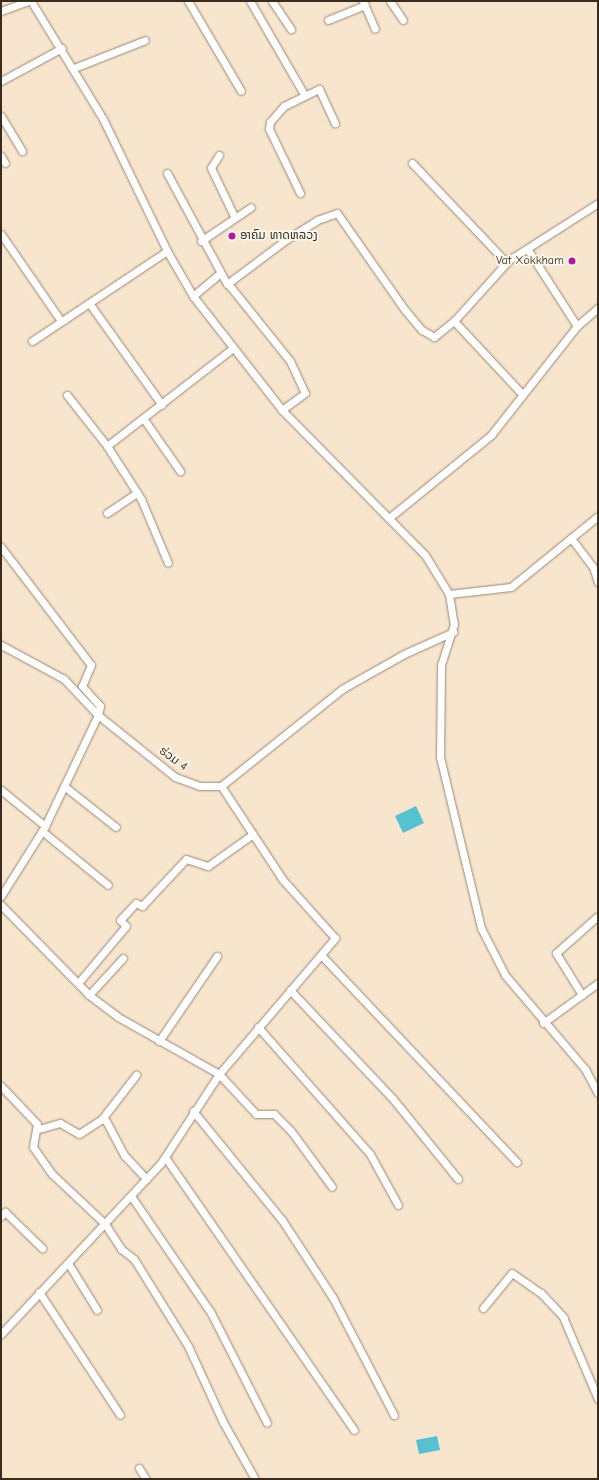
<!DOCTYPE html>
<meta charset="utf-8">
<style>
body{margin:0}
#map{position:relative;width:599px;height:1480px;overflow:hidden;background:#f7e5ce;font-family:"Comic Neue","Noto Sans Lao",sans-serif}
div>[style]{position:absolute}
.water>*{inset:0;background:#56c1d1}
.roads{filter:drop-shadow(0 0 1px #998876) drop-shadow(0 0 1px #998876)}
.street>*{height:7px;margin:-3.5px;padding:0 3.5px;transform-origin:3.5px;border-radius:3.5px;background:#fff}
.dots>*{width:11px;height:11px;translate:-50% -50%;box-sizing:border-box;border:2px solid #fbf7ec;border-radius:50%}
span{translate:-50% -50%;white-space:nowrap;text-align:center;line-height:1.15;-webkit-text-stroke:3.5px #fbf7ec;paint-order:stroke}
.poi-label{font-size:12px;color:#3b2a1e}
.left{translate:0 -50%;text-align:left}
.right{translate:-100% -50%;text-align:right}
.street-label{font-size:12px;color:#3b2a1e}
.frame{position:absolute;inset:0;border:2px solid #3b2a1e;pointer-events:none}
</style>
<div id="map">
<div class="water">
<div style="clip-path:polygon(416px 806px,424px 823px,403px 833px,395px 816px)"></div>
<div style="clip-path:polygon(437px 1436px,440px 1450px,419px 1454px,416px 1440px)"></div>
</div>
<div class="roads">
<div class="street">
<div style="left:31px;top:1px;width:138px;rotate:58.6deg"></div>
<div style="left:103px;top:119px;width:147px;rotate:64.1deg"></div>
<div style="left:167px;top:251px;width:52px;rotate:60deg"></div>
<div style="left:193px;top:296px;width:145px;rotate:52deg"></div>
<div style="left:282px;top:410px;width:204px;rotate:45.4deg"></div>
<div style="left:425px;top:555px;width:46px;rotate:58.4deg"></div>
<div style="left:449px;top:594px;width:30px;rotate:81deg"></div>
<div style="left:454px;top:624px;width:43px;rotate:107.6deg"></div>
<div style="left:441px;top:665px;width:92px;rotate:90.6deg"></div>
<div style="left:440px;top:757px;width:176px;rotate:76.5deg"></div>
<div style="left:481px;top:928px;width:53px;rotate:62.9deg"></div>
<div style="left:505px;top:975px;width:123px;rotate:49.6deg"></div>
<div style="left:585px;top:1069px;width:27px;rotate:62deg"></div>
<div style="left:188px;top:1px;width:104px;rotate:59.5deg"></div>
<div style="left:250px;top:1px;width:108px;rotate:59.9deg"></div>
<div style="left:272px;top:1px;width:34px;rotate:56deg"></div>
<div style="left:363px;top:1px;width:30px;rotate:67deg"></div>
<div style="left:390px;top:1px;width:23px;rotate:56deg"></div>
<div style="left:1px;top:11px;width:29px;rotate:-20deg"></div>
<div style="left:328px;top:20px;width:40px;rotate:-22deg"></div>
<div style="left:74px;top:68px;width:76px;rotate:-21.5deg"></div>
<div style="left:1px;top:81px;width:69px;rotate:-28.4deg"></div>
<div style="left:1px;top:116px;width:41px;rotate:59deg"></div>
<div style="left:219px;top:155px;width:15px;rotate:122deg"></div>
<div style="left:211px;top:168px;width:55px;rotate:64.4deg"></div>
<div style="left:1px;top:156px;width:8px;rotate:60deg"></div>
<div style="left:412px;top:163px;width:137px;rotate:46.5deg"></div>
<div style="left:167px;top:173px;width:126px;rotate:61.6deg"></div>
<div style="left:227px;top:284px;width:75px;rotate:-36.9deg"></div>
<div style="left:287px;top:239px;width:36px;rotate:-32deg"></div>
<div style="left:317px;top:220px;width:21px;rotate:-19deg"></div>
<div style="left:337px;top:213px;width:118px;rotate:55deg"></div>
<div style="left:405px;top:310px;width:26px;rotate:50deg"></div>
<div style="left:422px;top:330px;width:14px;rotate:30deg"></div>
<div style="left:434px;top:337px;width:26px;rotate:-39deg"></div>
<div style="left:454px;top:321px;width:82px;rotate:-48deg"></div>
<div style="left:509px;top:260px;width:106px;rotate:-32.6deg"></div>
<div style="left:300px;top:193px;width:71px;rotate:-115.8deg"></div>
<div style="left:269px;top:129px;width:7px;rotate:-82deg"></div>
<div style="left:270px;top:122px;width:21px;rotate:-49deg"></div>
<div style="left:284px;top:106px;width:39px;rotate:-26deg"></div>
<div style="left:319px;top:89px;width:38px;rotate:65deg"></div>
<div style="left:1px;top:234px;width:106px;rotate:55.4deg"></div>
<div style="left:201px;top:241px;width:60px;rotate:-34.2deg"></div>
<div style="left:528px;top:250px;width:90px;rotate:57.2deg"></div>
<div style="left:229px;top:285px;width:97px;rotate:51.2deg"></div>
<div style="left:290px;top:361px;width:35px;rotate:65deg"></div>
<div style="left:305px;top:393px;width:29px;rotate:144deg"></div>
<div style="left:193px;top:296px;width:33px;rotate:-40deg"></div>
<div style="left:89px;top:303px;width:125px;rotate:54.4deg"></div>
<div style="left:454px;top:321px;width:100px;rotate:47deg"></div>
<div style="left:32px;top:341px;width:162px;rotate:-33.7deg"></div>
<div style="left:67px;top:395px;width:65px;rotate:51.9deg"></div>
<div style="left:107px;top:446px;width:160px;rotate:-37.9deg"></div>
<div style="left:143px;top:418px;width:65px;rotate:55.1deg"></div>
<div style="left:107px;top:446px;width:63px;rotate:57.3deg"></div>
<div style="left:141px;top:499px;width:69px;rotate:67.1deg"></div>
<div style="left:107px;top:513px;width:36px;rotate:-34deg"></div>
<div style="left:389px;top:518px;width:132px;rotate:-39.1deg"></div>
<div style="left:491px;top:435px;width:139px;rotate:-51.7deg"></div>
<div style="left:577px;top:326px;width:28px;rotate:-41deg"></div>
<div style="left:571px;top:538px;width:36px;rotate:53deg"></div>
<div style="left:593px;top:567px;width:16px;rotate:72deg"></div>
<div style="left:1px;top:547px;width:148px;rotate:52.7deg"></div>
<div style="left:91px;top:665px;width:23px;rotate:113deg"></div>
<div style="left:82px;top:686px;width:27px;rotate:48deg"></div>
<div style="left:100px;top:706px;width:9px;rotate:103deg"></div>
<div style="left:98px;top:715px;width:50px;rotate:-133.4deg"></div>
<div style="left:64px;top:679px;width:72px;rotate:-151.6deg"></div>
<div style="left:449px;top:594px;width:62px;rotate:-6.4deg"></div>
<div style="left:511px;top:587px;width:112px;rotate:-39.2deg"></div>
<div style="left:64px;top:786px;width:66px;rotate:38.3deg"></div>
<div style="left:1px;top:790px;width:57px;rotate:39.3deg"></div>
<div style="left:42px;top:831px;width:85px;rotate:39.3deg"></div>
<div style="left:1px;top:896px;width:83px;rotate:-57.8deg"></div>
<div style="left:45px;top:826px;width:123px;rotate:-64.5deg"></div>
<div style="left:98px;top:715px;width:99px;rotate:38.8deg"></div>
<div style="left:175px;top:777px;width:27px;rotate:20deg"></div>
<div style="left:200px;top:786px;width:21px"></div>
<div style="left:221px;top:786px;width:155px;rotate:-38.7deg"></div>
<div style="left:342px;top:689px;width:71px;rotate:-29.4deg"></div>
<div style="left:404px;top:654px;width:54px;rotate:-24.2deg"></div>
<div style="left:1px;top:905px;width:126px;rotate:45.6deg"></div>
<div style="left:89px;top:995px;width:36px;rotate:37deg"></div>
<div style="left:118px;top:1017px;width:116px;rotate:29.4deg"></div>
<div style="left:219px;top:1074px;width:54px;rotate:47.2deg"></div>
<div style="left:256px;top:1114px;width:18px"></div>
<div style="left:274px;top:1114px;width:24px;rotate:45deg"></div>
<div style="left:291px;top:1131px;width:69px;rotate:53.8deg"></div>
<div style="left:321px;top:955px;width:285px;rotate:46.6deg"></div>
<div style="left:79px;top:982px;width:73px;rotate:-50deg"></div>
<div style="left:126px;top:926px;width:8px;rotate:-135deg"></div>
<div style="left:120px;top:920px;width:23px;rotate:-47deg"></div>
<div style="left:136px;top:903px;width:7px;rotate:27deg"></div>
<div style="left:142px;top:906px;width:64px;rotate:-46.9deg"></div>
<div style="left:186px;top:859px;width:23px;rotate:18deg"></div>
<div style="left:208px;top:866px;width:55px;rotate:-35.4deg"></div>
<div style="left:290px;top:990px;width:150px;rotate:46.6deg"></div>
<div style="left:393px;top:1099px;width:103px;rotate:50.9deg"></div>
<div style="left:89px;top:995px;width:50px;rotate:-47.4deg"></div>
<div style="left:582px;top:995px;width:49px;rotate:-121.8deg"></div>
<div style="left:556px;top:953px;width:56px;rotate:-41.4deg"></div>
<div style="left:543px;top:1023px;width:68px;rotate:-36deg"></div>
<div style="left:258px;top:1027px;width:169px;rotate:48.6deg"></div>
<div style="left:370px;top:1154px;width:58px;rotate:61.2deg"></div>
<div style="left:159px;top:1041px;width:103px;rotate:-55.7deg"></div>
<div style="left:1px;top:1086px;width:52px;rotate:46.5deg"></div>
<div style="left:37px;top:1124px;width:23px;rotate:100deg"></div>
<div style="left:33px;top:1147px;width:33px;rotate:55deg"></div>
<div style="left:52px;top:1174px;width:73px;rotate:43.3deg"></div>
<div style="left:105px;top:1224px;width:30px;rotate:57deg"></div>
<div style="left:121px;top:1249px;width:16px;rotate:38deg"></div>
<div style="left:134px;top:1259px;width:102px;rotate:58.2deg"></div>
<div style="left:188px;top:1346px;width:84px;rotate:65.3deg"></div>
<div style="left:223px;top:1422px;width:65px;rotate:60.7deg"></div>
<div style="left:193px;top:1111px;width:141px;rotate:50.8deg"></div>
<div style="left:282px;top:1220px;width:93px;rotate:56.8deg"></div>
<div style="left:333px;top:1298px;width:132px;rotate:62.5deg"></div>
<div style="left:102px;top:1119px;width:56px;rotate:-52.3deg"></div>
<div style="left:39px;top:1129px;width:22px;rotate:-16deg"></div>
<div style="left:60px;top:1123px;width:22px;rotate:30deg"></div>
<div style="left:79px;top:1134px;width:27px;rotate:-33deg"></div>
<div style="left:102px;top:1119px;width:4px;rotate:27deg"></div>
<div style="left:106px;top:1121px;width:38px;rotate:62deg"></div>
<div style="left:124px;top:1155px;width:33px;rotate:47deg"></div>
<div style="left:165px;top:1157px;width:332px;rotate:55.3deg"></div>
<div style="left:131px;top:1196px;width:142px;rotate:55.6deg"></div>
<div style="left:211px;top:1313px;width:123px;rotate:63deg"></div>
<div style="left:1px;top:1216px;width:6px;rotate:-45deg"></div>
<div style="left:5px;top:1212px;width:52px;rotate:44.2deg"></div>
<div style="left:68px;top:1263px;width:55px;rotate:58.3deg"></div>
<div style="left:39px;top:1292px;width:147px;rotate:56.6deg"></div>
<div style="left:483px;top:1308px;width:45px;rotate:-50.4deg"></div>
<div style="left:512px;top:1273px;width:35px;rotate:35deg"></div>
<div style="left:541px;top:1293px;width:33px;rotate:47deg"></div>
<div style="left:563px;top:1317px;width:89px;rotate:66.9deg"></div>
<div style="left:1px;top:1334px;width:234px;rotate:-46.9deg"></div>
<div style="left:161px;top:1163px;width:106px;rotate:-56.9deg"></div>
<div style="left:219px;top:1074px;width:179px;rotate:-49.5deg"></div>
<div style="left:335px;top:938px;width:78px;rotate:-131.9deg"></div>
<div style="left:283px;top:880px;width:113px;rotate:-123.4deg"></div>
<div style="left:139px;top:1468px;width:13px;rotate:58deg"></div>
</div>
</div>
<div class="dots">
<div style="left:232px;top:236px;background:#b5179e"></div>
<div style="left:572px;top:261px;background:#b5179e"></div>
</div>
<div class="poi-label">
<span class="left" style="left:240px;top:236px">ອາຄົມ ທາດຫລວງ</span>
<span class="right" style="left:564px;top:261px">Vat Xokkham</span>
</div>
<div class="street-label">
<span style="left:173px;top:759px;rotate:36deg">ຮ່ວມ 4</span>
</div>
<div class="frame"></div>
</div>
